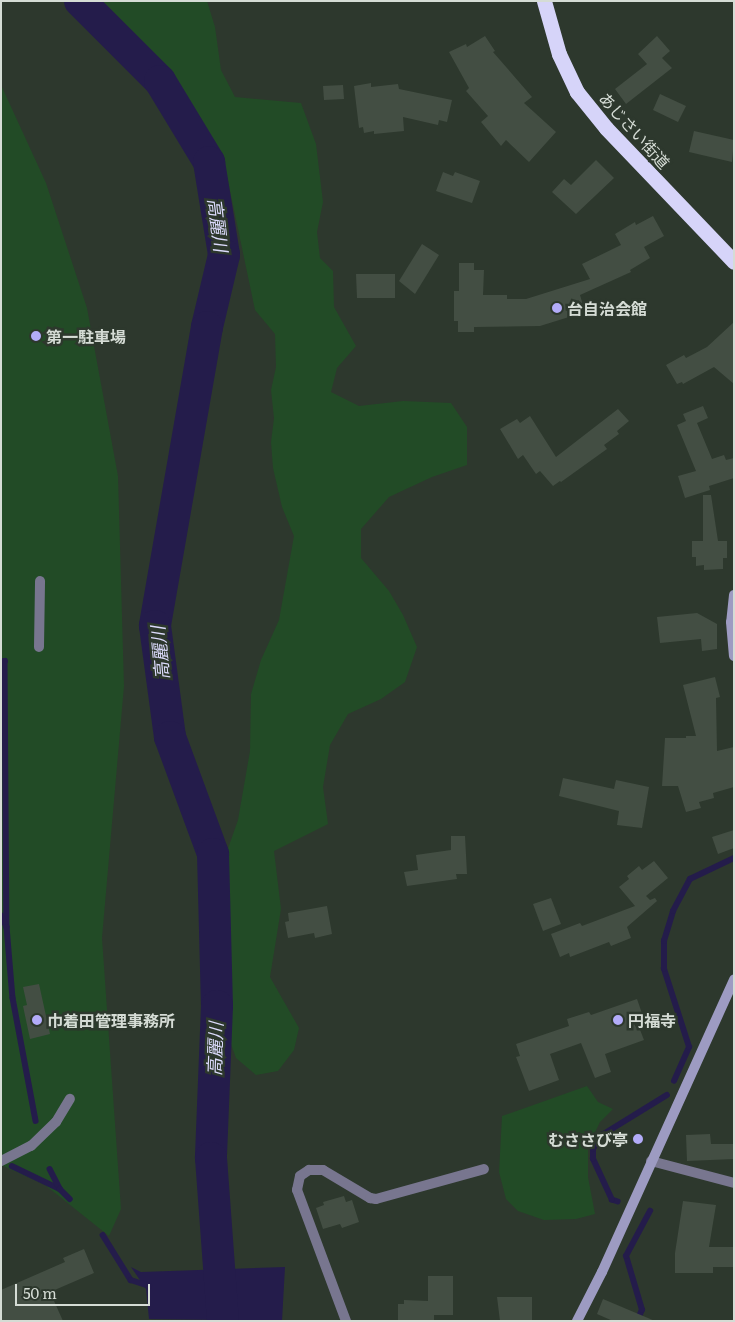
<!DOCTYPE html>
<meta charset="utf-8">
<style>
body{margin:0}
#map{position:relative;width:735px;height:1322px;overflow:hidden;background:#2d382d;font-family:Literata,"Noto Sans JP",serif}
div>[style]{position:absolute}
.green>*{inset:0;background:#224b26}
.water>*{inset:0;background:#241c4b}
.stream>*{height:5.5px;margin:-2.75px;padding:0 2.75px;transform-origin:2.75px;border-radius:2.75px;background:#241c4b}
.river>*{height:32px;margin:-16px;padding:0 16px;transform-origin:16px;border-radius:16px;background:#241c4b}
.building>*{inset:0;background:#434e43}
.street>*{height:10px;margin:-5px;padding:0 5px;transform-origin:5px;border-radius:5px;background:#78768f}
.secondary>*{height:10px;margin:-5px;padding:0 5px;transform-origin:5px;border-radius:5px;background:#9d9bc2}
.highway>*{height:15px;margin:-7.5px;padding:0 7.5px;transform-origin:7.5px;border-radius:7.5px;background:#d6d4f9}
.dots>*{width:14px;height:14px;translate:-50% -50%;box-sizing:border-box;border:2px solid #2d382d;border-radius:50%}
span{translate:-50% -50%;white-space:nowrap;text-align:center;line-height:1.15;-webkit-text-stroke:5px #2d382d;paint-order:stroke}
.street-label{font-size:16px;color:#d5dcd5}
.poi-label{font-size:16px;color:#d5dcd5;font-weight:700}
.left{translate:0 -50%;text-align:left}
.right{translate:-100% -50%;text-align:right}
.water-label{font-size:18px;color:#dcdbfc;font-style:italic}
.frame{position:absolute;inset:0;border:2px solid #d5dcd5;pointer-events:none}
.scale{position:absolute;left:15px;top:1284px;width:135px;height:22px;box-sizing:border-box;border:2px solid #d5dcd5;border-top:0;padding-left:6px;font-size:15px;line-height:18px;white-space:nowrap;color:#d5dcd5;-webkit-text-stroke:4px #2d382d;paint-order:stroke}
</style>
<div id="map">
<div class="green">
<div style="clip-path:polygon(94px 1px,207px 1px,215px 27px,221px 70px,235px 97px,301px 103px,316px 144px,323px 202px,317px 232px,320px 258px,333px 271px,334px 307px,356px 346px,337px 368px,331px 392px,359px 406px,403px 401px,451px 403px,467px 427px,467px 465px,432px 477px,389px 497px,361px 529px,361px 558px,389px 591px,403px 615px,417px 647px,405px 682px,381px 699px,348px 714px,330px 745px,323px 787px,328px 824px,274px 851px,281px 909px,270px 977px,299px 1028px,294px 1050px,278px 1071px,256px 1075px,236px 1058px,223px 1022px,228px 1002px,229px 907px,222px 883px,225px 857px,238px 820px,250px 751px,251px 694px,261px 660px,279px 620px,294px 536px,282px 507px,273px 468px,271px 442px,274px 418px,271px 390px,276px 367px,275px 334px,255px 310px,225px 167px,177px 89px,141px 48px)"></div>
<div style="clip-path:polygon(1px 85px,46px 183px,87px 308px,118px 476px,124px 686px,102px 938px,121px 1209px,109px 1236px,45px 1185px,1px 1165px)"></div>
<div style="clip-path:polygon(587px 1086px,598px 1102px,613px 1109px,600px 1122px,588px 1147px,588px 1177px,595px 1214px,576px 1219px,544px 1220px,518px 1211px,506px 1199px,499px 1172px,502px 1116px)"></div>
</div>
<div class="water">
<div style="clip-path:polygon(131px 1267px,141px 1272px,285px 1267px,282px 1321px,149px 1319px,146px 1289px)"></div>
</div>
<div class="stream">
<div style="left:1px;top:662px;width:4px;rotate:-14deg"></div>
<div style="left:5px;top:661px;width:266px;rotate:89.6deg"></div>
<div style="left:1px;top:915px;width:13px;rotate:63deg"></div>
<div style="left:7px;top:927px;width:71px;rotate:85.2deg"></div>
<div style="left:13px;top:998px;width:125px;rotate:79.4deg"></div>
<div style="left:674px;top:1081px;width:37px;rotate:-66deg"></div>
<div style="left:689px;top:1047px;width:82px;rotate:-107.8deg"></div>
<div style="left:664px;top:969px;width:28px;rotate:-90deg"></div>
<div style="left:664px;top:941px;width:31px;rotate:-73deg"></div>
<div style="left:673px;top:911px;width:36px;rotate:-62deg"></div>
<div style="left:690px;top:879px;width:49px;rotate:-25.5deg"></div>
<div style="left:12px;top:1166px;width:53px;rotate:25.6deg"></div>
<div style="left:50px;top:1169px;width:22px;rotate:63deg"></div>
<div style="left:60px;top:1189px;width:14px;rotate:45deg"></div>
<div style="left:618px;top:1202px;width:6px;rotate:-162deg"></div>
<div style="left:612px;top:1200px;width:45px;rotate:-114.9deg"></div>
<div style="left:593px;top:1159px;width:10px;rotate:-90deg"></div>
<div style="left:593px;top:1149px;width:17px;rotate:-57deg"></div>
<div style="left:602px;top:1135px;width:76px;rotate:-31.6deg"></div>
<div style="left:103px;top:1235px;width:53px;rotate:58.1deg"></div>
<div style="left:131px;top:1280px;width:19px;rotate:18deg"></div>
<div style="left:637px;top:1321px;width:12px;rotate:-66deg"></div>
<div style="left:642px;top:1310px;width:56px;rotate:-106.5deg"></div>
<div style="left:626px;top:1256px;width:51px;rotate:-61.9deg"></div>
</div>
<div class="river">
<div style="left:80px;top:1px;width:113px;rotate:45deg"></div>
<div style="left:160px;top:81px;width:95px;rotate:58.8deg"></div>
<div style="left:209px;top:162px;width:94px;rotate:80.8deg"></div>
<div style="left:224px;top:255px;width:74px;rotate:103.3deg"></div>
<div style="left:207px;top:327px;width:303px;rotate:99.9deg"></div>
<div style="left:155px;top:626px;width:112px;rotate:82.3deg"></div>
<div style="left:170px;top:737px;width:125px;rotate:69.8deg"></div>
<div style="left:213px;top:854px;width:152px;rotate:88.5deg"></div>
<div style="left:217px;top:1006px;width:152px;rotate:92.3deg"></div>
<div style="left:211px;top:1158px;width:163px;rotate:85.8deg"></div>
</div>
<div class="building">
<div style="clip-path:polygon(485px 36px,495px 51px,493px 52px,532px 97px,524px 103px,556px 132px,529px 162px,506px 140px,501px 146px,481px 122px,488px 116px,466px 91px,469px 88px,449px 52px,466px 44px,467px 47px)"></div>
<div style="clip-path:polygon(657px 36px,670px 51px,662px 58px,672px 68px,626px 104px,615px 89px,647px 64px,638px 54px)"></div>
<div style="clip-path:polygon(371px 83px,371px 87px,398px 84px,399px 89px,452px 100px,447px 122px,439px 120px,438px 125px,403px 117px,404px 131px,374px 134px,374px 131px,364px 133px,363px 127px,359px 128px,354px 86px)"></div>
<div style="clip-path:polygon(343px 85px,344px 99px,324px 100px,323px 86px)"></div>
<div style="clip-path:polygon(660px 94px,686px 106px,678px 122px,653px 110px)"></div>
<div style="clip-path:polygon(694px 131px,734px 140px,732px 162px,689px 152px)"></div>
<div style="clip-path:polygon(596px 160px,614px 178px,576px 214px,552px 192px,564px 179px,571px 185px)"></div>
<div style="clip-path:polygon(443px 172px,453px 176px,455px 172px,480px 181px,472px 203px,436px 191px)"></div>
<div style="clip-path:polygon(653px 216px,664px 236px,644px 247px,650px 258px,630px 270px,631px 272px,580px 295px,585px 312px,540px 326px,474px 327px,474px 332px,458px 332px,458px 321px,454px 321px,454px 291px,459px 291px,459px 263px,474px 263px,474px 270px,484px 270px,483px 295px,507px 295px,507px 299px,526px 299px,590px 279px,582px 264px,621px 245px,615px 234px,635px 222px,636px 225px)"></div>
<div style="clip-path:polygon(422px 244px,439px 255px,415px 294px,399px 281px)"></div>
<div style="clip-path:polygon(356px 274px,395px 274px,395px 298px,357px 298px)"></div>
<div style="clip-path:polygon(734px 322px,734px 384px,714px 367px,683px 384px,682px 382px,677px 384px,666px 365px,684px 355px,686px 358px,707px 347px)"></div>
<div style="clip-path:polygon(703px 406px,708px 418px,697px 423px,712px 459px,724px 455px,726px 460px,734px 458px,734px 478px,709px 486px,710px 490px,685px 498px,678px 476px,696px 471px,677px 425px,686px 421px,683px 414px)"></div>
<div style="clip-path:polygon(618px 409px,629px 421px,617px 431px,619px 434px,604px 445px,607px 449px,561px 482px,560px 481px,553px 486px,540px 471px,536px 474px,523px 455px,518px 459px,500px 429px,517px 419px,520px 423px,530px 416px,556px 457px)"></div>
<div style="clip-path:polygon(703px 495px,711px 495px,718px 541px,727px 541px,727px 558px,723px 558px,723px 569px,704px 570px,704px 565px,696px 566px,696px 557px,692px 557px,692px 541px,703px 541px)"></div>
<div style="clip-path:polygon(697px 613px,717px 624px,717px 649px,702px 651px,701px 639px,660px 643px,657px 617px)"></div>
<div style="clip-path:polygon(715px 677px,720px 697px,716px 698px,717px 751px,734px 747px,734px 787px,713px 793px,714px 798px,699px 802px,701px 808px,686px 812px,678px 786px,662px 786px,665px 738px,686px 738px,686px 736px,696px 736px,683px 685px)"></div>
<div style="clip-path:polygon(563px 778px,614px 789px,616px 780px,649px 787px,642px 828px,617px 825px,619px 811px,559px 796px)"></div>
<div style="clip-path:polygon(734px 830px,734px 848px,718px 854px,712px 837px)"></div>
<div style="clip-path:polygon(451px 836px,465px 836px,467px 874px,456px 874px,457px 879px,407px 886px,404px 872px,418px 870px,416px 855px,451px 850px)"></div>
<div style="clip-path:polygon(654px 861px,668px 878px,646px 896px,650px 900px,655px 898px,657px 901px,627px 927px,631px 938px,611px 946px,609px 942px,570px 957px,569px 953px,560px 957px,551px 934px,580px 923px,582px 926px,635px 906px,619px 887px,629px 879px,627px 876px,639px 866px,642px 870px)"></div>
<div style="clip-path:polygon(551px 898px,561px 924px,543px 931px,533px 904px)"></div>
<div style="clip-path:polygon(327px 906px,332px 934px,315px 938px,314px 933px,288px 938px,285px 922px,289px 921px,288px 913px)"></div>
<div style="clip-path:polygon(39px 984px,50px 1034px,30px 1039px,23px 1006px,27px 1005px,23px 987px)"></div>
<div style="clip-path:polygon(637px 999px,644px 1019px,637px 1022px,644px 1040px,605px 1054px,611px 1072px,595px 1078px,581px 1043px,550px 1054px,559px 1080px,529px 1091px,516px 1057px,520px 1056px,516px 1044px,569px 1026px,567px 1019px,589px 1012px,591px 1015px)"></div>
<div style="clip-path:polygon(710px 1134px,711px 1144px,734px 1144px,734px 1159px,687px 1161px,686px 1135px)"></div>
<div style="clip-path:polygon(344px 1196px,346px 1202px,352px 1200px,359px 1222px,342px 1228px,340px 1224px,323px 1229px,316px 1208px,324px 1205px,323px 1202px)"></div>
<div style="clip-path:polygon(683px 1201px,716px 1205px,709px 1247px,734px 1247px,734px 1267px,713px 1267px,713px 1273px,675px 1273px,675px 1253px)"></div>
<div style="clip-path:polygon(84px 1249px,94px 1273px,50px 1292px,63px 1321px,1px 1321px,1px 1290px,65px 1262px,63px 1258px)"></div>
<div style="clip-path:polygon(428px 1276px,453px 1276px,453px 1315px,434px 1315px,434px 1321px,398px 1321px,398px 1304px,404px 1304px,404px 1300px,428px 1301px)"></div>
<div style="clip-path:polygon(497px 1297px,532px 1297px,532px 1321px,500px 1321px)"></div>
<div style="clip-path:polygon(603px 1299px,655px 1321px,613px 1321px,597px 1314px)"></div>
</div>
<div class="street">
<div style="left:39px;top:647px;width:66px;rotate:-89.1deg"></div>
<div style="left:1px;top:1161px;width:34px;rotate:-27deg"></div>
<div style="left:31px;top:1146px;width:35px;rotate:-44deg"></div>
<div style="left:56px;top:1122px;width:27px;rotate:-59deg"></div>
<div style="left:651px;top:1161px;width:86px;rotate:14.8deg"></div>
<div style="left:346px;top:1321px;width:140px;rotate:-110.5deg"></div>
<div style="left:297px;top:1190px;width:14px;rotate:-78deg"></div>
<div style="left:300px;top:1176px;width:11px;rotate:-34deg"></div>
<div style="left:309px;top:1170px;width:14px"></div>
<div style="left:323px;top:1170px;width:55px;rotate:30.8deg"></div>
<div style="left:370px;top:1198px;width:6px;rotate:9deg"></div>
<div style="left:376px;top:1199px;width:112px;rotate:-15.5deg"></div>
</div>
<div class="secondary">
<div style="left:734px;top:595px;width:27px;rotate:96deg"></div>
<div style="left:731px;top:622px;width:34px;rotate:85deg"></div>
<div style="left:577px;top:1321px;width:55px;rotate:-63deg"></div>
<div style="left:602px;top:1272px;width:321px;rotate:-65.7deg"></div>
</div>
<div class="highway">
<div style="left:544px;top:1px;width:55px;rotate:74.2deg"></div>
<div style="left:559px;top:54px;width:42px;rotate:64.7deg"></div>
<div style="left:577px;top:92px;width:46px;rotate:51.1deg"></div>
<div style="left:606px;top:128px;width:185px;rotate:46.3deg"></div>
</div>
<div class="dots">
<div style="left:557px;top:308px;background:#b3acf9"></div>
<div style="left:36px;top:336px;background:#b3acf9"></div>
<div style="left:37px;top:1020px;background:#b3acf9"></div>
<div style="left:618px;top:1020px;background:#b3acf9"></div>
<div style="left:638px;top:1139px;background:#b3acf9"></div>
</div>
<div class="street-label">
<span style="left:635px;top:130px;rotate:48deg">あじさい街道</span>
</div>
<div class="poi-label">
<span class="left" style="left:567px;top:308px">台自治会館</span>
<span class="left" style="left:46px;top:336px">第一駐車場</span>
<span class="left" style="left:47px;top:1020px">巾着田管理事務所</span>
<span class="left" style="left:628px;top:1020px">円福寺</span>
<span class="right" style="left:628px;top:1139px">むささび亭</span>
</div>
<div class="water-label">
<span style="left:218px;top:225px;rotate:83deg">高麗川</span>
<span style="left:160px;top:653px;rotate:-95deg">高麗川</span>
<span style="left:215px;top:1049px;rotate:-88deg">高麗川</span>
</div>
<div class="frame"></div>
<div class="scale">50 m</div>
</div>
